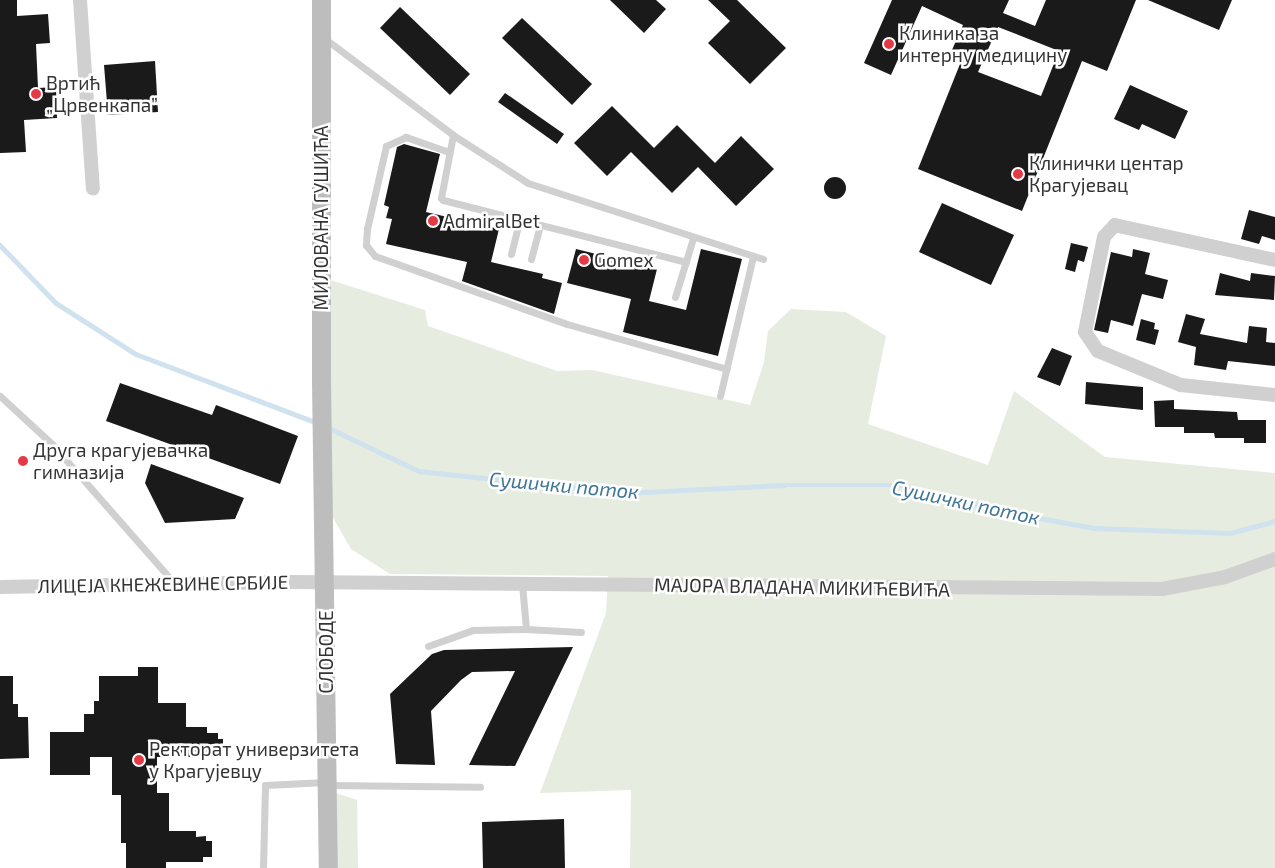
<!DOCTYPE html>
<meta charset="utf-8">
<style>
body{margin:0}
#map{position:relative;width:1275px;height:868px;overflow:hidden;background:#fff;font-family:"Exo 2",sans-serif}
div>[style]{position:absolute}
.green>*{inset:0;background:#e6ecdf}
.stream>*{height:4.5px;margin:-2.25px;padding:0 2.25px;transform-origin:2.25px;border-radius:2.25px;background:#cfe2ee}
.building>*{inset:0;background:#1a1a1a}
.round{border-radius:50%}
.lane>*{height:7px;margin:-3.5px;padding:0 3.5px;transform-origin:3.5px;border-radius:3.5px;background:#d0d0d0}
.street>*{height:14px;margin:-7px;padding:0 7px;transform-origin:7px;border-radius:7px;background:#d0d0d0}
.secondary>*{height:19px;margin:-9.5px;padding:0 9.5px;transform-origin:9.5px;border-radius:9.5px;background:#bdbdbd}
.dots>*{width:14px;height:14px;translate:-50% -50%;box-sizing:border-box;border:2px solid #fff;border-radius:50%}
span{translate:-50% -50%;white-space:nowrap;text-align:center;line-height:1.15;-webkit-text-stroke:5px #fff;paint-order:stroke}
.poi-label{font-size:19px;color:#333}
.left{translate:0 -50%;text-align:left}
.street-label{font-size:19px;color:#333}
.water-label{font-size:20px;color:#3f7597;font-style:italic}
</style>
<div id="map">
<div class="green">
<div style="clip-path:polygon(321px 277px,425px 310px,428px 326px,557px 371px,592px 370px,750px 405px,764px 362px,768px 331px,791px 309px,846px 312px,886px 336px,868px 424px,988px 465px,1014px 391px,1105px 457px,1275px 473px,1275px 868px,630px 868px,631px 790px,540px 793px,606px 613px,608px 576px,390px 574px,351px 549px,332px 516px,322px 435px)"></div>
<div style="clip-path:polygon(327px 790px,357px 800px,358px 868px,328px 868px)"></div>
</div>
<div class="stream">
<div style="left:0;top:245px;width:81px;rotate:46deg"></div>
<div style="left:56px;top:303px;width:95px;rotate:32.5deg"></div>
<div style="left:136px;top:354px;width:195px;rotate:20.8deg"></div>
<div style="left:327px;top:427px;width:102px;rotate:25.6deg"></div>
<div style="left:419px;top:471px;width:207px;rotate:6.1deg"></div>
<div style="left:625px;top:493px;width:159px;rotate:-2.9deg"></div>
<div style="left:784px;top:485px;width:117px"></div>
<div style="left:901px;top:485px;width:109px;rotate:14.3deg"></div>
<div style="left:1007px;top:512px;width:88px;rotate:10.4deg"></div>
<div style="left:1094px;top:528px;width:136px;rotate:2.1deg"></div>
<div style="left:1230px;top:533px;width:47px;rotate:-14.9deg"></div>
</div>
<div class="building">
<div style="clip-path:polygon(0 0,17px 0,17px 16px,48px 14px,50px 43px,36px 44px,38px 88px,56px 87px,57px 118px,24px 120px,26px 152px,0 153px)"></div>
<div style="clip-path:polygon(610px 0,656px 0,666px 9px,644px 33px)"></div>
<div style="clip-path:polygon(708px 0,737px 0,786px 48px,750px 84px,708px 43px,730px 21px)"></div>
<div style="clip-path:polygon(evenodd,892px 0,1009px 0,1003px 13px,1035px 26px,1046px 0,1136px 0,1107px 71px,1082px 61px,1022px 211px,918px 169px,960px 64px,948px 59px,963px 25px,922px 6px,891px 75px,864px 63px,892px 0,998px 27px,1059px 51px,1041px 96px,978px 72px,998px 27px)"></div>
<div style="clip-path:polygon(1148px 0,1232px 0,1219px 30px)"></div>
<div style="clip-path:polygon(400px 7px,470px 74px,450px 95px,380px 28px)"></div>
<div style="clip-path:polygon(522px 18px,592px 84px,572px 105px,502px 38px)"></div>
<div style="clip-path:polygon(155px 61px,158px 112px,108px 115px,104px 65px)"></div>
<div style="clip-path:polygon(1130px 85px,1188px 111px,1175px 139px,1142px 124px,1139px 130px,1114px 119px)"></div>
<div style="clip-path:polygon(505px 93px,564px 134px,557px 144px,498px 102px)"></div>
<div style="clip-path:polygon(612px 106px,654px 148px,677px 125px,715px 163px,741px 136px,774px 169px,736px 206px,698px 167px,672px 193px,631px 152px,607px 176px,574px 143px)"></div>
<div style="clip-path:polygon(404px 144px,440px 154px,426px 212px,499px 229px,491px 262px,543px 274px,542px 278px,562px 283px,554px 314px,462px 281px,467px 262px,386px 244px,392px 219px,386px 218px,389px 207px,384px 205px,397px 147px)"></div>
<div class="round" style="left:824px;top:177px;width:22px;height:22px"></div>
<div style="clip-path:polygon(942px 203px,1014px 235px,991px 285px,919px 252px)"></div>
<div style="clip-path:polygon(1249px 210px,1275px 217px,1275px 240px,1262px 236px,1259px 244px,1241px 239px)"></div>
<div style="clip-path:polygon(1071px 243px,1088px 247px,1084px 262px,1078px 260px,1075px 272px,1065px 269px)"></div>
<div style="clip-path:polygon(576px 249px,657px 269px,649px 301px,686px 310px,701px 249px,742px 259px,718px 356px,623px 332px,631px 299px,567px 283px)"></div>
<div style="clip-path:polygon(1133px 249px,1150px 253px,1145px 274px,1168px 280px,1163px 299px,1142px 294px,1133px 326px,1111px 320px,1108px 333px,1094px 330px,1111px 252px,1132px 257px)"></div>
<div style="clip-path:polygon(1220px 273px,1250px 281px,1251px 273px,1275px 276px,1274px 300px,1215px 295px)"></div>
<div style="clip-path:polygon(1186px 314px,1205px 319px,1200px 334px,1247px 343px,1249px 326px,1267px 328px,1266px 342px,1275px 343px,1275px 366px,1228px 361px,1226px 370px,1194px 365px,1196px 347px,1178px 342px)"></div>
<div style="clip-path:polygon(1141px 319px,1155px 323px,1154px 329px,1159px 330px,1155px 345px,1136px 340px)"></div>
<div style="clip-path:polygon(1052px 348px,1072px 356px,1060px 386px,1037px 377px)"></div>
<div style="clip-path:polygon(1086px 382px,1143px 387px,1143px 410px,1085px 404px)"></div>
<div style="clip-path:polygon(120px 383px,212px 415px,216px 405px,298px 436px,280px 484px,106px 421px)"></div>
<div style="clip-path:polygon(1174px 400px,1174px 409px,1237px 412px,1238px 420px,1266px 420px,1266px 443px,1244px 443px,1244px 438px,1215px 438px,1214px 433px,1184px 433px,1184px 427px,1155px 427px,1154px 401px)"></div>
<div style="clip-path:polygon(151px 464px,244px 498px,235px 519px,165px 523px,145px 483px)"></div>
<div style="clip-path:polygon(573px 647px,515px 766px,469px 765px,515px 671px,472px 672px,461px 680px,431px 711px,435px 765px,396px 764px,390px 694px,432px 654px,444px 650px)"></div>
<div style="clip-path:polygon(138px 667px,158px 667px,158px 703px,186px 703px,186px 727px,207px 727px,207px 733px,218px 733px,218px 739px,223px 739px,223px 753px,216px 753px,216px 757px,157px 757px,157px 793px,169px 793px,169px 831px,196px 831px,196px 837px,206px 836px,206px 841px,212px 841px,212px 857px,203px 857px,203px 862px,166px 862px,166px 868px,126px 868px,126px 843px,121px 843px,121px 795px,112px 795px,112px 757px,90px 757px,90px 775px,50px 775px,50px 732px,84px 732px,84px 714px,94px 714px,94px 701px,99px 701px,99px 676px,138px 676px)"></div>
<div style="clip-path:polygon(0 676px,13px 676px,13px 704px,18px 704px,18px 717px,28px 717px,29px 758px,0 759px)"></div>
<div style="clip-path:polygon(564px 819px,565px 868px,483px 868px,482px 822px)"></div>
</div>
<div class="lane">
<div style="left:324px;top:38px;width:161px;rotate:36.9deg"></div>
<div style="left:453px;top:135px;width:89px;rotate:32.6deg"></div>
<div style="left:528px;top:183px;width:247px;rotate:17.9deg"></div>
<div style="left:453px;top:135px;width:64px;rotate:100.8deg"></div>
<div style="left:441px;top:198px;width:3px;rotate:45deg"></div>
<div style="left:443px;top:200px;width:251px;rotate:14.3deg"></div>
<div style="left:449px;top:152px;width:46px;rotate:-160.8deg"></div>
<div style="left:406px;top:137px;width:22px;rotate:156deg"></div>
<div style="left:386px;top:146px;width:85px;rotate:102.9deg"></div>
<div style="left:367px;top:229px;width:16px;rotate:94deg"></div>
<div style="left:366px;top:245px;width:14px;rotate:51deg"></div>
<div style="left:375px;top:256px;width:204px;rotate:19.5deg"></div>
<div style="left:567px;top:324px;width:166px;rotate:15.7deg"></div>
<div style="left:511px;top:254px;width:34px;rotate:-76deg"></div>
<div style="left:531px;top:259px;width:34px;rotate:-75deg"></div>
<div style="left:675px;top:297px;width:62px;rotate:-73deg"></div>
<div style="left:0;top:396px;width:71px;rotate:42.7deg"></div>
<div style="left:52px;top:444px;width:186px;rotate:48.7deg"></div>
<div style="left:720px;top:396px;width:144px;rotate:-76.7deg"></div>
<div style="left:522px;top:584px;width:45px;rotate:84.9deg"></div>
<div style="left:526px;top:629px;width:55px;rotate:3.1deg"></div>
<div style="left:428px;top:646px;width:48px;rotate:-19.6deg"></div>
<div style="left:473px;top:630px;width:53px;rotate:-1.1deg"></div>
<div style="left:327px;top:785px;width:153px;rotate:0.7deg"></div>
<div style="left:263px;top:868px;width:83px;rotate:-88.6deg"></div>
<div style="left:265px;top:785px;width:61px;rotate:-2.8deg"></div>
</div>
<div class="street">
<div style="left:80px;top:0;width:189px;rotate:86.1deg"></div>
<div style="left:1275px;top:260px;width:164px;rotate:-167.7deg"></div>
<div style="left:1115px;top:225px;width:16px;rotate:133deg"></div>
<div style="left:1104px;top:237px;width:97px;rotate:101.3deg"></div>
<div style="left:1085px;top:332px;width:23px;rotate:56deg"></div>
<div style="left:1098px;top:351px;width:90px;rotate:22.3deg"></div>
<div style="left:1181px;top:385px;width:95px;rotate:6.1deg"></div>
<div style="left:0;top:587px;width:290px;rotate:-1deg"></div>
<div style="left:290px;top:582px;width:872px;rotate:0.46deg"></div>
<div style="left:1162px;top:589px;width:64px;rotate:-10.8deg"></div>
<div style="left:1225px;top:577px;width:53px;rotate:-19.8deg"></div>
</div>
<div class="secondary">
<div style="left:321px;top:0;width:381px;rotate:90deg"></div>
<div style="left:321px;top:381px;width:487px;rotate:89.2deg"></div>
</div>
<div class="dots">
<div style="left:889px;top:44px;background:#e63946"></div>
<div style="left:36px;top:94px;background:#e63946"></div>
<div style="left:1018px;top:174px;background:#e63946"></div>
<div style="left:433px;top:221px;background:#e63946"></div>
<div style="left:584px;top:260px;background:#e63946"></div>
<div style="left:23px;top:461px;background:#e63946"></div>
<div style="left:139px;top:760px;background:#e63946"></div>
</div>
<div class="poi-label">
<span class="left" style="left:899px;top:44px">Клиника за<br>интерну медицину</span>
<span class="left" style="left:46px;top:94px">Вртић<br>„Црвенкапа”</span>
<span class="left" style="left:1029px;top:174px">Клинички центар<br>Крагујевац</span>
<span class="left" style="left:443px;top:221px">AdmiralBet</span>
<span class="left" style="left:594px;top:260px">Gomex</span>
<span class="left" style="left:33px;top:461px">Друга крагујевачка<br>гимназија</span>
<span class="left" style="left:149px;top:760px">Ректорат универзитета<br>у Крагујевцу</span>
</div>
<div class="street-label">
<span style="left:321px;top:218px;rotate:-90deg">МИЛОВАНА ГУШИЋА</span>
<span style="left:163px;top:584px;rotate:-1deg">ЛИЦЕЈА КНЕЖЕВИНЕ СРБИЈЕ</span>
<span style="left:802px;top:587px;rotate:1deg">МАЈОРА ВЛАДАНА МИКИЋЕВИЋА</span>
<span style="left:326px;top:652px;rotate:-90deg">СЛОБОДЕ</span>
</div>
<div class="water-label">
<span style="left:564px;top:485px;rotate:5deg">Сушички поток</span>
<span style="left:966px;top:502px;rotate:12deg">Сушички поток</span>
</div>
</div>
